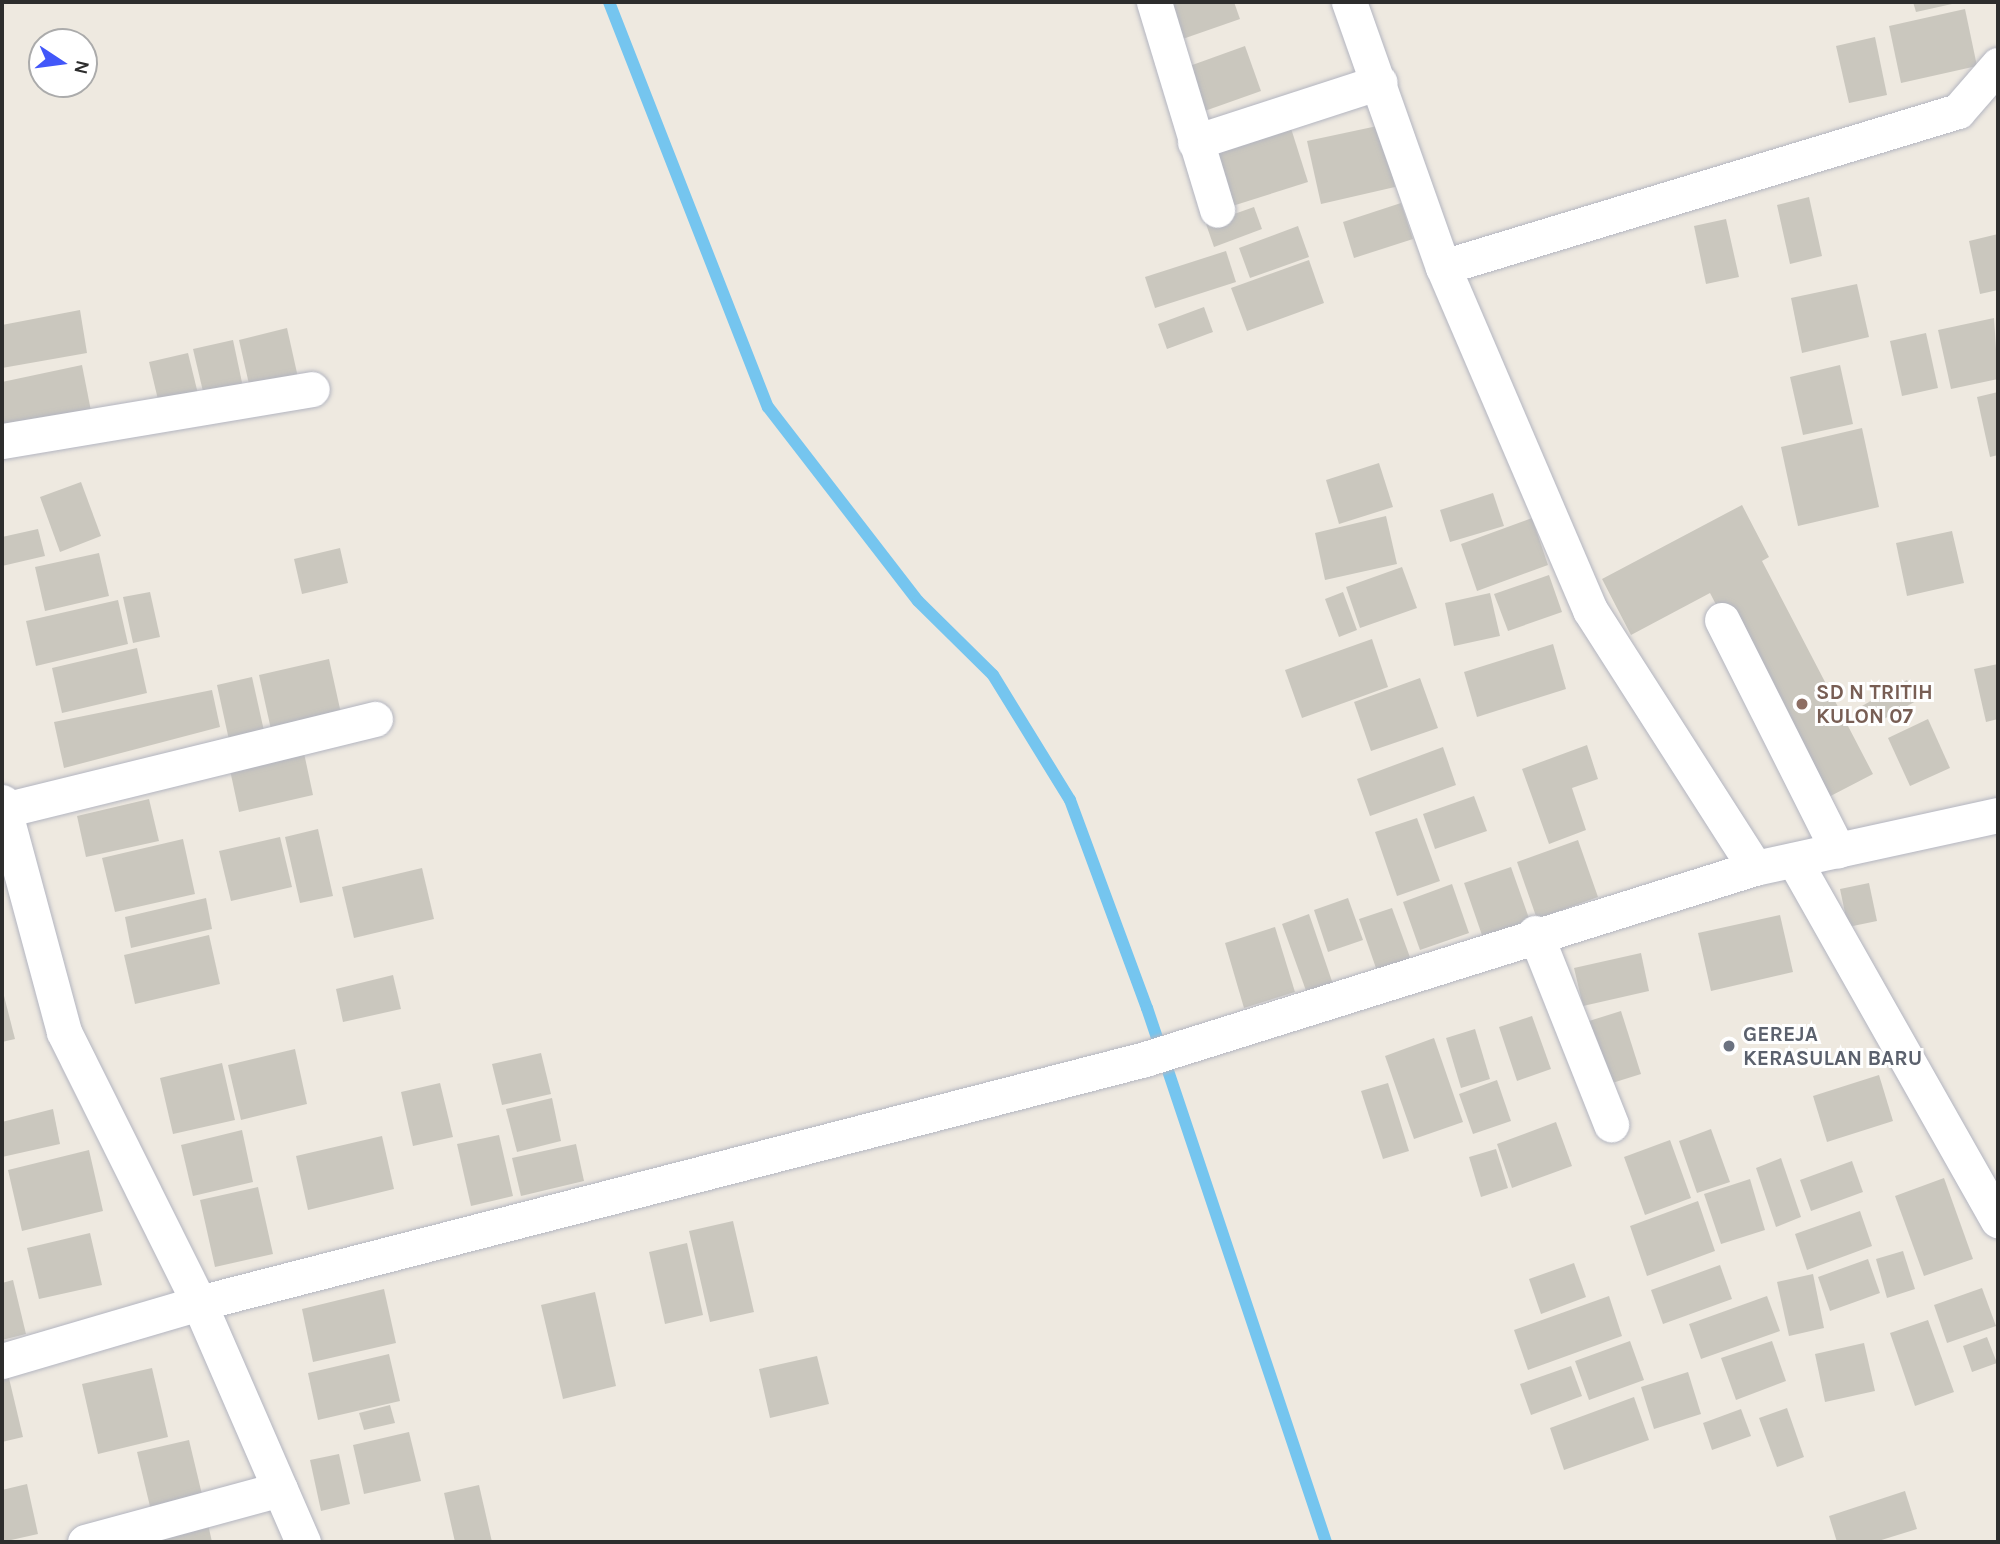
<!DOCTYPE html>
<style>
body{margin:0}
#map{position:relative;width:2000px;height:1544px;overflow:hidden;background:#eee9e0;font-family:Karla,sans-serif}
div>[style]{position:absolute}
.stream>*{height:12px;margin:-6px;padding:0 6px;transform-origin:6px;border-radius:6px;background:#75c5ef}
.building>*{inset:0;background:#cac7be}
.roads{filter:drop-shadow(0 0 2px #b3b5c0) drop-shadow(0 0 2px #b3b5c0)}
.street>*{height:35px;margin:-17.5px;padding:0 17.5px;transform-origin:17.5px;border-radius:17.5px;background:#fff}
.dots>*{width:19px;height:19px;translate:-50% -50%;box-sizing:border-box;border:4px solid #fff;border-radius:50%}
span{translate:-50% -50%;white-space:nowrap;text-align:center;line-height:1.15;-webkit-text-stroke:6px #fff;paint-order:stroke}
.education-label{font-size:21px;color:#785e54;font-weight:700}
.left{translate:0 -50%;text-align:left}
.worship-label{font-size:21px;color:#5b616d;font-weight:700}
.frame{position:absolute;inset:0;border:4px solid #2d2d2d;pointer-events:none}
.north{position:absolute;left:28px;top:28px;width:70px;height:70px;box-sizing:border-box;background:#fff;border:2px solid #ababab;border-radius:50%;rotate:103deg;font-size:19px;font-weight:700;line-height:28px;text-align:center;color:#2d2d2d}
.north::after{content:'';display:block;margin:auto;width:24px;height:32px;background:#4257f9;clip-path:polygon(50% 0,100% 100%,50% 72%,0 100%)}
</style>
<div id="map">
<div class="stream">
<div style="left:609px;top:2px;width:435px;rotate:68.6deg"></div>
<div style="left:768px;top:407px;width:245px;rotate:52.3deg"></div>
<div style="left:918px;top:601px;width:105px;rotate:44.6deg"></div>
<div style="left:993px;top:675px;width:147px;rotate:58.4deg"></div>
<div style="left:1070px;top:800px;width:222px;rotate:69.7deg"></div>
<div style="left:1147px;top:1008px;width:563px;rotate:71.47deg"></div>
</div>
<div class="building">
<div style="clip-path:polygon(1159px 2px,1234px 2px,1240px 19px,1174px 42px)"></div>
<div style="clip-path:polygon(1913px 2px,1952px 2px,1952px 4px,1916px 12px)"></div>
<div style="clip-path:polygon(1965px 9px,1977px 66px,1901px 83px,1889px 26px)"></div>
<div style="clip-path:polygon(1875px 37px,1887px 95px,1849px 103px,1836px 46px)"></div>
<div style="clip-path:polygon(1245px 46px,1261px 91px,1199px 113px,1184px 68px)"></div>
<div style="clip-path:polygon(1289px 122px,1308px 182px,1226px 208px,1208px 148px)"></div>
<div style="clip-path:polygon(1382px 125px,1395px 187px,1321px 204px,1307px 141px)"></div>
<div style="clip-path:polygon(1809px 197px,1822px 256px,1790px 264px,1777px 205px)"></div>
<div style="clip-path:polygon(1401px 203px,1413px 239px,1354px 258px,1343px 222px)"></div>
<div style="clip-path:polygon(1254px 207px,1262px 229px,1214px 247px,1206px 224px)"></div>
<div style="clip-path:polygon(1726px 219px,1739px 277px,1706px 284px,1694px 226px)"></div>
<div style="clip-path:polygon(1298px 226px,1309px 257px,1250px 278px,1239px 248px)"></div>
<div style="clip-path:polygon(1998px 234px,1998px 290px,1980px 294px,1969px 241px)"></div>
<div style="clip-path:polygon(1226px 251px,1236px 282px,1155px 308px,1145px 277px)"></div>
<div style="clip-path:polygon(1309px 260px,1324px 303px,1247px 331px,1231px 288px)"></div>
<div style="clip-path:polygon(1857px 284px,1869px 337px,1802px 353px,1791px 298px)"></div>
<div style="clip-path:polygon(1204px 307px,1213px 332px,1167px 349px,1158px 324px)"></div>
<div style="clip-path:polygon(80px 310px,87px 353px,2px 368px,2px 325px)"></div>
<div style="clip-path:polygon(1994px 318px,1998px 379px,1951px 389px,1938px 330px)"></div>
<div style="clip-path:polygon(287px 328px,299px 382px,251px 393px,239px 340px)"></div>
<div style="clip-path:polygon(1926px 333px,1938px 388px,1902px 396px,1890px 341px)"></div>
<div style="clip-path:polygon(233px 340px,244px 392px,205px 400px,193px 349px)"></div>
<div style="clip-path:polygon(188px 353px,199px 398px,160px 408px,149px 362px)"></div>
<div style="clip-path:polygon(82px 365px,91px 411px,2px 430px,2px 382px)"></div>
<div style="clip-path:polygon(1840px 365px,1853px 424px,1803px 435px,1790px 377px)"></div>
<div style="clip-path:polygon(1998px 392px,1998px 455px,1990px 457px,1977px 397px)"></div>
<div style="clip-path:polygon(1862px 428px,1879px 507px,1798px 526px,1781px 447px)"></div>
<div style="clip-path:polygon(1379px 463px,1393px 507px,1339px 524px,1326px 480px)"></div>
<div style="clip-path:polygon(81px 482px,101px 536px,60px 552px,40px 497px)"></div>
<div style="clip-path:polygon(1493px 493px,1504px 526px,1450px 542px,1440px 510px)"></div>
<div style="clip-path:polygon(1742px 505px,1769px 557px,1762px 561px,1873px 774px,1819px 802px,1710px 593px,1631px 635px,1602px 579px)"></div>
<div style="clip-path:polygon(1386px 516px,1397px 564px,1325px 580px,1315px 533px)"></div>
<div style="clip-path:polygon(1532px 518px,1548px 565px,1477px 591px,1461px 544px)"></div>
<div style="clip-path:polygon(38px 529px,45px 556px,2px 566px,2px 537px)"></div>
<div style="clip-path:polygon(1952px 531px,1964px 583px,1907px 596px,1896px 543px)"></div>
<div style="clip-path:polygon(340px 548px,348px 583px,302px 594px,294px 559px)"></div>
<div style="clip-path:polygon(99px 553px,109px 596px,45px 611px,35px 567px)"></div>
<div style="clip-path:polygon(1402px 567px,1417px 608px,1360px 628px,1346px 587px)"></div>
<div style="clip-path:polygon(1549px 575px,1562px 612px,1508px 631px,1494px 594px)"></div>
<div style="clip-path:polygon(150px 592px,160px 637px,133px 643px,123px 597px)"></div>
<div style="clip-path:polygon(1343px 592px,1357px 630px,1339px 637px,1325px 599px)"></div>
<div style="clip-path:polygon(1490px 593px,1500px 636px,1454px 646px,1445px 603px)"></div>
<div style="clip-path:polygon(118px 600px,128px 644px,36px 666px,26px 621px)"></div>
<div style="clip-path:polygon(1372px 639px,1388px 687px,1302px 718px,1285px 670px)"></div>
<div style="clip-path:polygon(1553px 644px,1566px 689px,1477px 717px,1464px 672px)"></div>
<div style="clip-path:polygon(137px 648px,147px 693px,62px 713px,52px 668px)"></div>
<div style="clip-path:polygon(329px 659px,342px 718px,272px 734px,259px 675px)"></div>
<div style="clip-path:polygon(1998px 664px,1998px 719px,1986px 722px,1974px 669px)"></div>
<div style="clip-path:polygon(252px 677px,264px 731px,229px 740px,217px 685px)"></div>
<div style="clip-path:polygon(1420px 678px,1438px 728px,1371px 751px,1354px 702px)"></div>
<div style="clip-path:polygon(1907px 680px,1918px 700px,1873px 725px,1862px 706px)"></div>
<div style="clip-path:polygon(212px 690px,220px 727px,64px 768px,54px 722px)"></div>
<div style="clip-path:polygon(1928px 719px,1950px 768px,1910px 786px,1888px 738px)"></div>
<div style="clip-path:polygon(1587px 745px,1598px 779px,1572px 788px,1586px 830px,1549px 844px,1522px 769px)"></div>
<div style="clip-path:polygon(1443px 747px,1456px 785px,1370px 816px,1357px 779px)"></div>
<div style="clip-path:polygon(304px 753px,313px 795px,239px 812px,230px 770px)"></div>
<div style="clip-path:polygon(1474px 796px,1487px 831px,1435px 849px,1423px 814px)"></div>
<div style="clip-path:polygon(149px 799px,159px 841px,86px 857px,77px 816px)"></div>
<div style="clip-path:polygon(1417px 818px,1440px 881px,1397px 896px,1375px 832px)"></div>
<div style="clip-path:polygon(318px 829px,333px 896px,300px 903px,285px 837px)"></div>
<div style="clip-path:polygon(280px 837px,292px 887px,231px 901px,219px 851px)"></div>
<div style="clip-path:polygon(183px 839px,195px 894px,115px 912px,102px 858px)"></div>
<div style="clip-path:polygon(1578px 840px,1598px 897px,1537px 919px,1517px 862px)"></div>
<div style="clip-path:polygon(1511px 867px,1531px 924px,1484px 941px,1464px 883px)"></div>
<div style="clip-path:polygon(422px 868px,434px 919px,354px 938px,342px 887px)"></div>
<div style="clip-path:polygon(1869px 883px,1877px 921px,1848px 927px,1840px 889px)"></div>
<div style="clip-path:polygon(1452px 884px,1469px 933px,1420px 950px,1403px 902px)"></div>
<div style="clip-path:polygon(206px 898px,212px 929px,131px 948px,125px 917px)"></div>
<div style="clip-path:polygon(1348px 898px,1363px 940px,1328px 952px,1314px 910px)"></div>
<div style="clip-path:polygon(1392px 908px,1411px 960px,1377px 971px,1359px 919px)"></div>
<div style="clip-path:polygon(1309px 914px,1335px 990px,1309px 999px,1282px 924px)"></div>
<div style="clip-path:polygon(1780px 915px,1793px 972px,1711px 991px,1698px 933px)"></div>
<div style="clip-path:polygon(1275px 927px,1295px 992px,1244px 1008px,1225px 943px)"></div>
<div style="clip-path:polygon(209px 935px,220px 984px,135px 1004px,124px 955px)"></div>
<div style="clip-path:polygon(1641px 953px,1649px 991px,1583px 1006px,1574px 968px)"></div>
<div style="clip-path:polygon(393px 975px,401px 1009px,343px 1022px,336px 989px)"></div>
<div style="clip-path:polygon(2px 988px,15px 1039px,2px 1042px)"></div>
<div style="clip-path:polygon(1621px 1011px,1641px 1074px,1609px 1084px,1589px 1021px)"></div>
<div style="clip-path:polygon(1532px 1016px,1551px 1069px,1517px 1081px,1499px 1027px)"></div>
<div style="clip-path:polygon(1475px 1029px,1490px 1079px,1461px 1088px,1446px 1038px)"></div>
<div style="clip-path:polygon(1434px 1038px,1463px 1122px,1414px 1139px,1385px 1056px)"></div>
<div style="clip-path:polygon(295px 1049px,307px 1104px,241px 1120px,228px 1065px)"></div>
<div style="clip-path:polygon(541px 1053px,551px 1094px,502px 1105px,492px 1064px)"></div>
<div style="clip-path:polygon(222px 1063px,235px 1120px,173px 1134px,160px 1078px)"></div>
<div style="clip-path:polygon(1879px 1075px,1893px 1121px,1827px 1142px,1813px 1096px)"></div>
<div style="clip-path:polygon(1497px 1080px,1511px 1121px,1473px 1134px,1459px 1094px)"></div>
<div style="clip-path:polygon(440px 1083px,453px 1137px,413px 1146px,401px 1092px)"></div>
<div style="clip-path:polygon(1388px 1083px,1409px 1151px,1383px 1159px,1361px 1091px)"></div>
<div style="clip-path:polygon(552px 1098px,561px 1141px,517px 1152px,506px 1109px)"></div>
<div style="clip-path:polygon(53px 1109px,60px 1144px,2px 1157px,2px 1122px)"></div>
<div style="clip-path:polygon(1556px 1122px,1572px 1166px,1512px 1188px,1497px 1144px)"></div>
<div style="clip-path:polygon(1711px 1129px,1730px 1182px,1697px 1193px,1679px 1141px)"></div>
<div style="clip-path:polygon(242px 1130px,253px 1182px,193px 1196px,181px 1145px)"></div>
<div style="clip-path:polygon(499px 1135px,513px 1196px,471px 1206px,457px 1144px)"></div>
<div style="clip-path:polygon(382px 1136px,394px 1189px,308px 1210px,296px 1156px)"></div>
<div style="clip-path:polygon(1670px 1140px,1691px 1198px,1645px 1215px,1624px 1157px)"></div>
<div style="clip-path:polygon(576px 1144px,584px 1181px,521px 1196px,512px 1158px)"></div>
<div style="clip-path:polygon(1496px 1149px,1508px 1188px,1481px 1197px,1469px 1157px)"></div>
<div style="clip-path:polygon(89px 1150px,103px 1211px,22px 1231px,8px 1170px)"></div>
<div style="clip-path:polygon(1781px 1158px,1801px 1217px,1776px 1227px,1756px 1168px)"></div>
<div style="clip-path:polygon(1852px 1161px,1863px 1192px,1811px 1211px,1800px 1180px)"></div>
<div style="clip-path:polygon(1944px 1178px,1973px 1259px,1924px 1276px,1895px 1196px)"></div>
<div style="clip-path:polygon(1750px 1179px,1765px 1230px,1721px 1244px,1704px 1194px)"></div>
<div style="clip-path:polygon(258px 1187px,273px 1254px,215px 1267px,200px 1200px)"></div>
<div style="clip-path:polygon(1698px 1201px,1715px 1251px,1647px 1276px,1630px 1226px)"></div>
<div style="clip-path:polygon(1860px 1211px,1872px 1246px,1807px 1270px,1795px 1234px)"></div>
<div style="clip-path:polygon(733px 1221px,754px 1312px,710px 1322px,689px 1231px)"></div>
<div style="clip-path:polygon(90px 1233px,102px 1285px,39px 1299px,27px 1248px)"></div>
<div style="clip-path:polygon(687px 1243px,703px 1315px,665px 1324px,649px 1252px)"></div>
<div style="clip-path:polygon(1903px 1251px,1915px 1289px,1887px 1298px,1876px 1259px)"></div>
<div style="clip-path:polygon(1868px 1259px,1880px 1293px,1830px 1311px,1818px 1277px)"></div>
<div style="clip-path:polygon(1574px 1263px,1586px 1297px,1541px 1314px,1529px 1279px)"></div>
<div style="clip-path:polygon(1720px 1265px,1732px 1299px,1663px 1324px,1651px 1290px)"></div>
<div style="clip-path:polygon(1813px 1274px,1824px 1328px,1789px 1336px,1777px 1282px)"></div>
<div style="clip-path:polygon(13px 1280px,26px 1334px,2px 1340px,2px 1283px)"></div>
<div style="clip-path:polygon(1982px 1288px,1996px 1326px,1947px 1343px,1934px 1305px)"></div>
<div style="clip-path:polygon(384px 1289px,396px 1343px,313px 1362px,302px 1309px)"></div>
<div style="clip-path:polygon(595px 1292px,616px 1386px,563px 1399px,541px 1305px)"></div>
<div style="clip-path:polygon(1609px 1296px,1622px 1336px,1528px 1370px,1514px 1330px)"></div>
<div style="clip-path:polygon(1767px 1296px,1780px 1331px,1701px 1359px,1689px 1324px)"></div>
<div style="clip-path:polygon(1928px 1320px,1954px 1392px,1915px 1406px,1890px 1333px)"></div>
<div style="clip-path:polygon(1987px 1337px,1997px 1363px,1972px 1372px,1963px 1346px)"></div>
<div style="clip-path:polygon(1630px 1341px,1644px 1380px,1589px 1400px,1575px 1361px)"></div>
<div style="clip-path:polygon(1772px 1341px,1786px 1381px,1736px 1400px,1721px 1358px)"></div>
<div style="clip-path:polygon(1864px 1343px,1875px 1391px,1825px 1402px,1815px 1354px)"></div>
<div style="clip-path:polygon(389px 1354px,400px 1401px,318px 1420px,308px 1373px)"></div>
<div style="clip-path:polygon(817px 1356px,829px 1404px,770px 1418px,759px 1369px)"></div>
<div style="clip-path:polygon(1571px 1366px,1582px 1396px,1531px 1415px,1520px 1384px)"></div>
<div style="clip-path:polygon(152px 1368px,168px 1437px,98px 1454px,82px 1384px)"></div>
<div style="clip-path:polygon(1688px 1372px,1701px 1414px,1654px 1429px,1641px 1387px)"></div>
<div style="clip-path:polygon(8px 1374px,23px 1437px,2px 1442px,2px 1376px)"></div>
<div style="clip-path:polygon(1634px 1397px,1649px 1440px,1564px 1470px,1550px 1428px)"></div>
<div style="clip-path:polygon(390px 1405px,395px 1423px,364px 1430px,359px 1413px)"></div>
<div style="clip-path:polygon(1787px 1408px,1804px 1457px,1777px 1467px,1759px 1418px)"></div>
<div style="clip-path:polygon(1741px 1409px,1751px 1436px,1712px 1450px,1703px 1423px)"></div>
<div style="clip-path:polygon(409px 1432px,421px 1481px,364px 1494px,353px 1445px)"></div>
<div style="clip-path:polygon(189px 1440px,205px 1507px,153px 1519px,137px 1452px)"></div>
<div style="clip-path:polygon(339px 1454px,350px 1504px,321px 1511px,310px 1460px)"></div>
<div style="clip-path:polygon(27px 1484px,38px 1534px,2px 1542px,2px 1490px)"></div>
<div style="clip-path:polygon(479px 1485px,492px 1542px,455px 1542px,444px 1493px)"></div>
<div style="clip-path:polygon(1905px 1491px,1917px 1529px,1875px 1542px,1837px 1542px,1829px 1516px)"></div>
<div style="clip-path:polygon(206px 1515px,212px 1542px,115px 1542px)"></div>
</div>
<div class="roads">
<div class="street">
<div style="left:1154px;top:2px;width:217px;rotate:73.1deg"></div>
<div style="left:1349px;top:2px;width:281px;rotate:70.5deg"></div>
<div style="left:1443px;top:267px;width:373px;rotate:66.8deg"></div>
<div style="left:1590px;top:610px;width:306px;rotate:57.4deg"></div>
<div style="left:1195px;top:142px;width:194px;rotate:-18deg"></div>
<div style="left:1443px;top:267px;width:538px;rotate:-16.85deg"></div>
<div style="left:1958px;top:111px;width:61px;rotate:-49deg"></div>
<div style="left:2px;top:441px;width:314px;rotate:-9.5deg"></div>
<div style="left:1722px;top:620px;width:258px;rotate:63.3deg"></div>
<div style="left:2px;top:802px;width:238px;rotate:74.9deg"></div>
<div style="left:64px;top:1032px;width:303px;rotate:63.5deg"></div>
<div style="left:199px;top:1303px;width:977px;rotate:-14.46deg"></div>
<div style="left:1145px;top:1059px;width:639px;rotate:-17.39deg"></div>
<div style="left:1755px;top:868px;width:249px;rotate:-12.3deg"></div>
<div style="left:4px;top:810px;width:382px;rotate:-13.8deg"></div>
<div style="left:1794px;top:860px;width:414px;rotate:60.5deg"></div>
<div style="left:1535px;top:933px;width:206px;rotate:68.3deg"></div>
<div style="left:2px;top:1361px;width:205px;rotate:-16.4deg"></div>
<div style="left:199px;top:1303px;width:261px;rotate:66.5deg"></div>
<div style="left:85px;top:1542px;width:202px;rotate:-15.2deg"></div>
</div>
</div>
<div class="dots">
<div style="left:1802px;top:704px;background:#8d6e63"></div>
<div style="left:1729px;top:1046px;background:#6b7280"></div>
</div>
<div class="education-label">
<span class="left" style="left:1816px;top:704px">SD N TRITIH<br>KULON 07</span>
</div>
<div class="worship-label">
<span class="left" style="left:1743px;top:1046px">GEREJA<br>KERASULAN BARU</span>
</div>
<div class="frame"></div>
<div class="north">N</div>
</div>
